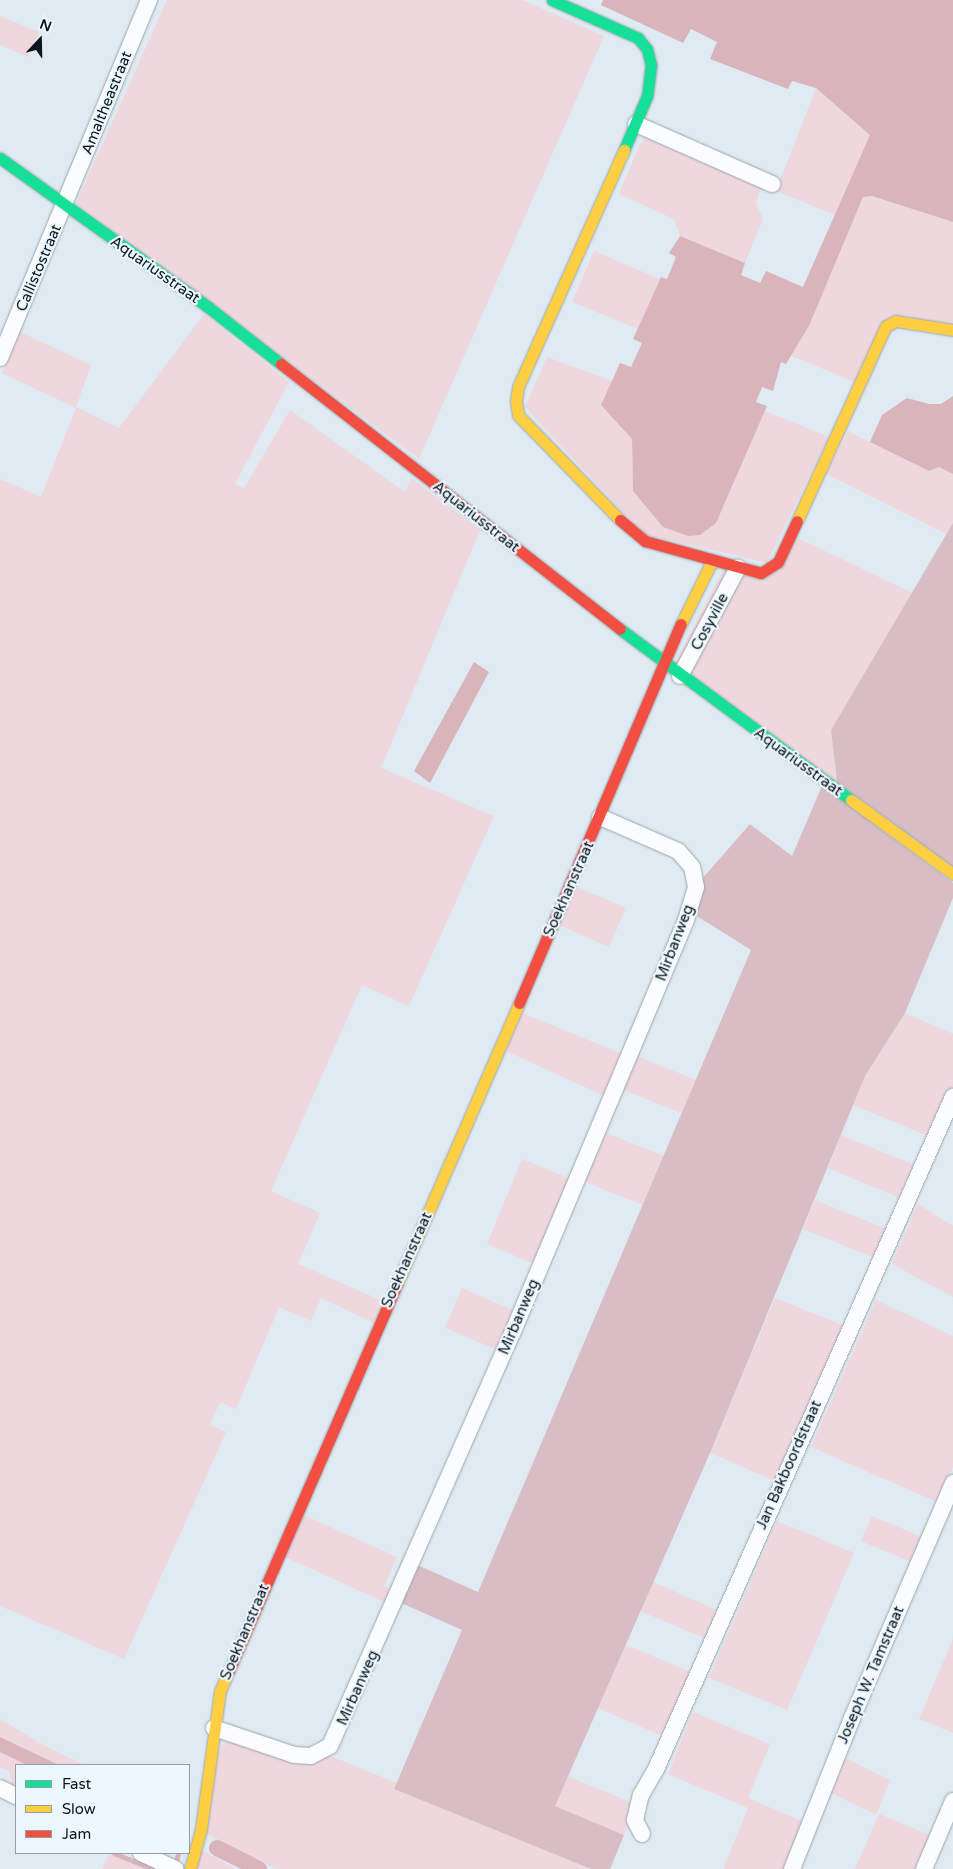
<!DOCTYPE html>
<style>
body{margin:0}
#map{position:relative;width:953px;height:1869px;overflow:hidden;background:#dfeaf3;font-family:"Varela Round",sans-serif}
div>[style]{position:absolute}
.green>*{inset:0;background:#efd7de}
.forest>*{inset:0;background:#d9bdc5}
.water>*{inset:0;background:#d9b4ba}
.stream>*{height:4.5px;margin:-2.25px;padding:0 2.25px;transform-origin:2.25px;border-radius:2.25px;background:#d9b4ba}
.canal>*{height:16px;margin:-8px;padding:0 8px;transform-origin:8px;border-radius:8px;background:#d9b4ba}
.roads{filter:drop-shadow(0 0 1px #9aa4ab) drop-shadow(0 0 1px #9aa4ab)}
.street>*{height:16px;margin:-8px;padding:0 8px;transform-origin:8px;border-radius:8px;background:#fafcfd}
.fast>*{height:11px;margin:-5.5px;padding:0 5.5px;transform-origin:5.5px;border-radius:5.5px;background:#16e098}
.slow>*{height:11px;margin:-5.5px;padding:0 5.5px;transform-origin:5.5px;border-radius:5.5px;background:#ffcf43}
.jam>*{height:11px;margin:-5.5px;padding:0 5.5px;transform-origin:5.5px;border-radius:5.5px;background:#f24e42}
span{translate:-50% -50%;white-space:nowrap;text-align:center;line-height:1.15;-webkit-text-stroke:4.5px #ecf7ff;paint-order:stroke}
.street-label{font-size:15px;color:#0c151c}
.legend{position:absolute;left:15px;top:1764px;width:175px;height:90px;box-sizing:border-box;background:#ecf7ff;border:1px solid #929da4;margin:0;padding:6px 9px;list-style:none;font-size:15px;color:#0c151c}
.legend li{display:flex;align-items:center;gap:10px;height:25px}
.legend b{width:25px;border:1px solid #929da4}
.north{position:absolute;left:15px;top:15px;width:50px;height:50px;-webkit-text-stroke:4px #ecf7ff;paint-order:stroke;rotate:21deg;font-size:14px;font-weight:700;line-height:20px;text-align:center;color:#0c151c}
.north::after{content:'';display:block;margin:auto;width:18px;height:22px;background:#0c151c;clip-path:polygon(50% 0,100% 100%,50% 72%,0 100%)}
</style>
<div id="map">
<div class="green">
<div style="clip-path:polygon(167px 0,522px 0,604px 36px,419px 459px,76px 203px)"></div>
<div style="clip-path:polygon(0 16px,39px 32px,28px 57px,0 45px)"></div>
<div style="clip-path:polygon(816px 88px,871px 135px,835px 215px,776px 191px)"></div>
<div style="clip-path:polygon(646px 138px,761px 187px,756px 203px,763px 219px,745px 263px,680px 236px,674px 219px,619px 194px,639px 146px)"></div>
<div style="clip-path:polygon(872px 196px,953px 222px,953px 325px,904px 316px,854px 382px,790px 355px,809px 326px,863px 197px)"></div>
<div style="clip-path:polygon(594px 251px,660px 279px,638px 329px,572px 302px)"></div>
<div style="clip-path:polygon(204px 314px,289px 382px,235px 484px,244px 488px,290px 410px,405px 492px,411px 478px,480px 530px,381px 768px,494px 816px,409px 1006px,362px 985px,271px 1191px,320px 1213px,298px 1264px,385px 1302px,376px 1324px,321px 1298px,311px 1321px,279px 1307px,236px 1409px,220px 1402px,210px 1425px,226px 1432px,124px 1659px,0 1606px,0 479px,41px 497px,76px 408px,2px 373px,20px 332px,91px 365px,76px 407px,119px 428px)"></div>
<div style="clip-path:polygon(547px 357px,612px 381px,601px 405px,632px 439px,633px 491px,716px 523px,765px 411px,829px 437px,767px 563px,643px 534px,525px 407px)"></div>
<div style="clip-path:polygon(848px 431px,929px 471px,939px 467px,953px 474px,953px 523px,946px 534px,826px 474px)"></div>
<div style="clip-path:polygon(798px 538px,912px 593px,831px 730px,837px 782px,675px 662px,724px 569px,762px 578px)"></div>
<div style="clip-path:polygon(575px 886px,626px 908px,609px 947px,559px 925px)"></div>
<div style="clip-path:polygon(522px 1013px,625px 1055px,607px 1097px,506px 1051px)"></div>
<div style="clip-path:polygon(905px 1013px,953px 1034px,953px 1097px,935px 1139px,853px 1105px,865px 1076px)"></div>
<div style="clip-path:polygon(634px 1055px,696px 1080px,682px 1113px,621px 1089px)"></div>
<div style="clip-path:polygon(604px 1132px,664px 1156px,643px 1205px,583px 1181px)"></div>
<div style="clip-path:polygon(841px 1135px,922px 1168px,907px 1201px,828px 1168px)"></div>
<div style="clip-path:polygon(522px 1159px,571px 1179px,535px 1264px,487px 1244px)"></div>
<div style="clip-path:polygon(815px 1200px,894px 1232px,883px 1261px,803px 1229px)"></div>
<div style="clip-path:polygon(918px 1204px,953px 1226px,953px 1297px,892px 1264px)"></div>
<div style="clip-path:polygon(462px 1288px,517px 1312px,500px 1351px,445px 1328px)"></div>
<div style="clip-path:polygon(775px 1298px,852px 1329px,784px 1485px,710px 1453px)"></div>
<div style="clip-path:polygon(876px 1300px,953px 1336px,953px 1467px,937px 1502px,811px 1447px)"></div>
<div style="clip-path:polygon(303px 1515px,397px 1557px,384px 1586px,394px 1591px,389px 1604px,283px 1556px)"></div>
<div style="clip-path:polygon(872px 1516px,922px 1537px,911px 1562px,861px 1541px)"></div>
<div style="clip-path:polygon(777px 1521px,854px 1553px,787px 1710px,709px 1678px)"></div>
<div style="clip-path:polygon(653px 1582px,726px 1614px,714px 1642px,640px 1611px)"></div>
<div style="clip-path:polygon(953px 1639px,953px 1733px,919px 1719px)"></div>
<div style="clip-path:polygon(626px 1645px,700px 1676px,672px 1740px,598px 1708px)"></div>
<div style="clip-path:polygon(693px 1712px,770px 1744px,748px 1798px,804px 1822px,784px 1869px,723px 1869px,748px 1808px,668px 1774px)"></div>
<div style="clip-path:polygon(0 1719px,38px 1742px,84px 1765px,59px 1765px,0 1737px)"></div>
<div style="clip-path:polygon(226px 1742px,328px 1755px,397px 1783px,394px 1789px,591px 1869px,277px 1869px,205px 1833px,220px 1748px)"></div>
<div style="clip-path:polygon(0 1752px,27px 1765px,16px 1765px,16px 1788px,12px 1786px,9px 1771px,0 1767px)"></div>
<div style="clip-path:polygon(843px 1757px,890px 1780px,876px 1815px,829px 1792px)"></div>
<div style="clip-path:polygon(568px 1776px,637px 1805px,624px 1835px,554px 1806px)"></div>
<div style="clip-path:polygon(879px 1814px,930px 1835px,916px 1869px,855px 1869px)"></div>
<div style="clip-path:polygon(202px 1850px,235px 1869px,196px 1869px)"></div>
<div style="clip-path:polygon(109px 1854px,146px 1869px,102px 1869px)"></div>
</div>
<div class="forest">
<div style="clip-path:polygon(953px 523px,953px 867px,837px 782px,831px 730px)"></div>
<div style="clip-path:polygon(822px 786px,953px 883px,953px 898px,905px 1013px,865px 1076px,710px 1453px,555px 1806px,624px 1835px,610px 1869px,591px 1869px,394px 1789px,462px 1630px,399px 1602px,415px 1564px,478px 1592px,751px 950px,692px 913px,701px 880px,750px 824px,792px 856px)"></div>
</div>
<div class="water">
<div style="clip-path:polygon(603px 0,953px 0,953px 222px,872px 196px,863px 197px,809px 326px,786px 364px,781px 362px,773px 391px,762px 387px,756px 402px,767px 406px,716px 523px,700px 535px,688px 536px,663px 527px,633px 491px,632px 439px,601px 405px,620px 363px,631px 367px,642px 343px,633px 339px,661px 277px,667px 279px,676px 257px,669px 253px,680px 236px,745px 263px,741px 275px,760px 283px,766px 271px,803px 287px,870px 135px,816px 88px,792px 81px,788px 89px,710px 59px,717px 42px,691px 29px,683px 43px,601px 5px)"></div>
<div style="clip-path:polygon(953px 396px,953px 474px,939px 467px,929px 471px,870px 442px,882px 415px,907px 398px,929px 404px,941px 404px)"></div>
<div style="clip-path:polygon(474px 662px,489px 672px,430px 783px,414px 771px)"></div>
<div style="clip-path:polygon(0 1737px,59px 1765px,27px 1765px,0 1752px)"></div>
</div>
<div class="stream">
<div style="left:114px;top:1853px;width:42px;rotate:22.3deg"></div>
<div style="left:176px;top:1862px;width:9px;rotate:-77deg"></div>
</div>
<div class="canal">
<div style="left:217px;top:1848px;width:47px;rotate:26.6deg"></div>
</div>
<div class="roads">
<div class="street">
<div style="left:636px;top:124px;width:149px;rotate:23.8deg"></div>
<div style="left:0;top:358px;width:388px;rotate:-67.4deg"></div>
<div style="left:680px;top:676px;width:123px;rotate:-61.8deg"></div>
<div style="left:214px;top:1728px;width:84px;rotate:18.6deg"></div>
<div style="left:294px;top:1755px;width:17px;rotate:3deg"></div>
<div style="left:311px;top:1756px;width:21px;rotate:-28deg"></div>
<div style="left:330px;top:1746px;width:450px;rotate:-66.2deg"></div>
<div style="left:512px;top:1334px;width:449px;rotate:-67.2deg"></div>
<div style="left:686px;top:920px;width:34px;rotate:-73deg"></div>
<div style="left:696px;top:887px;width:20px;rotate:-101deg"></div>
<div style="left:692px;top:867px;width:21px;rotate:-131deg"></div>
<div style="left:678px;top:851px;width:85px;rotate:-156.4deg"></div>
<div style="left:0;top:1788px;width:18px;rotate:27deg"></div>
<div style="left:642px;top:1834px;width:16px;rotate:-117deg"></div>
<div style="left:635px;top:1820px;width:26px;rotate:-77deg"></div>
<div style="left:641px;top:1795px;width:30px;rotate:-60deg"></div>
<div style="left:656px;top:1769px;width:735px;rotate:-66.16deg"></div>
<div style="left:141px;top:1853px;width:38px;rotate:25deg"></div>
<div style="left:792px;top:1869px;width:162px;rotate:-68.3deg"></div>
<div style="left:852px;top:1718px;width:256px;rotate:-66.7deg"></div>
<div style="left:924px;top:1869px;width:74px;rotate:-66.9deg"></div>
</div>
<div class="fast">
<div style="left:552px;top:0;width:94px;rotate:23.8deg"></div>
<div style="left:638px;top:38px;width:14px;rotate:51deg"></div>
<div style="left:647px;top:49px;width:16px;rotate:76deg"></div>
<div style="left:651px;top:65px;width:31px;rotate:97deg"></div>
<div style="left:647px;top:96px;width:59px;rotate:113.1deg"></div>
<div style="left:0;top:158px;width:256px;rotate:35.6deg"></div>
<div style="left:208px;top:307px;width:93px;rotate:38deg"></div>
<div style="left:620px;top:629px;width:287px;rotate:36.5deg"></div>
</div>
<div class="slow">
<div style="left:620px;top:520px;width:146px;rotate:-134.2deg"></div>
<div style="left:518px;top:415px;width:14px;rotate:-98deg"></div>
<div style="left:516px;top:401px;width:14px;rotate:-82deg"></div>
<div style="left:518px;top:387px;width:260px;rotate:-65.9deg"></div>
<div style="left:797px;top:521px;width:214px;rotate:-65.5deg"></div>
<div style="left:886px;top:326px;width:11px;rotate:-27deg"></div>
<div style="left:896px;top:321px;width:58px;rotate:9deg"></div>
<div style="left:681px;top:624px;width:70px;rotate:-63.8deg"></div>
<div style="left:851px;top:800px;width:126px;rotate:36deg"></div>
<div style="left:397px;top:1284px;width:306px;rotate:-66.5deg"></div>
<div style="left:190px;top:1869px;width:41px;rotate:-74.6deg"></div>
<div style="left:201px;top:1829px;width:139px;rotate:-82.2deg"></div>
<div style="left:220px;top:1691px;width:20px;rotate:-66deg"></div>
</div>
<div class="jam">
<div style="left:281px;top:364px;width:430px;rotate:38deg"></div>
<div style="left:620px;top:520px;width:33px;rotate:40deg"></div>
<div style="left:645px;top:541px;width:120px;rotate:15.4deg"></div>
<div style="left:761px;top:573px;width:20px;rotate:-33deg"></div>
<div style="left:778px;top:562px;width:45px;rotate:-65.1deg"></div>
<div style="left:519px;top:1003px;width:412px;rotate:-66.9deg"></div>
<div style="left:228px;top:1673px;width:424px;rotate:-66.5deg"></div>
</div>
</div>
<div class="street-label">
<span style="left:107px;top:103px;rotate:-68deg">Amaltheastraat</span>
<span style="left:39px;top:268px;rotate:-67deg">Callistostraat</span>
<span style="left:155px;top:270px;rotate:35deg">Aquariusstraat</span>
<span style="left:476px;top:517px;rotate:38deg">Aquariusstraat</span>
<span style="left:710px;top:622px;rotate:-62deg">Cosyville</span>
<span style="left:798px;top:762px;rotate:36deg">Aquariusstraat</span>
<span style="left:569px;top:889px;rotate:-66deg">Soekhanstraat</span>
<span style="left:675px;top:943px;rotate:-69deg">Mirbanweg</span>
<span style="left:407px;top:1260px;rotate:-66deg">Soekhanstraat</span>
<span style="left:519px;top:1317px;rotate:-67deg">Mirbanweg</span>
<span style="left:789px;top:1465px;rotate:-66deg">Jan Bakboordstraat</span>
<span style="left:245px;top:1632px;rotate:-67deg">Soekhanstraat</span>
<span style="left:871px;top:1675px;rotate:-67deg">Joseph W. Tamstraat</span>
<span style="left:358px;top:1688px;rotate:-66deg">Mirbanweg</span>
</div>
<ul class="legend">
<li><b style="height:6px;background:#16e098"></b>Fast</li>
<li><b style="height:6px;background:#ffcf43"></b>Slow</li>
<li><b style="height:6px;background:#f24e42"></b>Jam</li>
</ul>
<div class="north">N</div>
</div>
